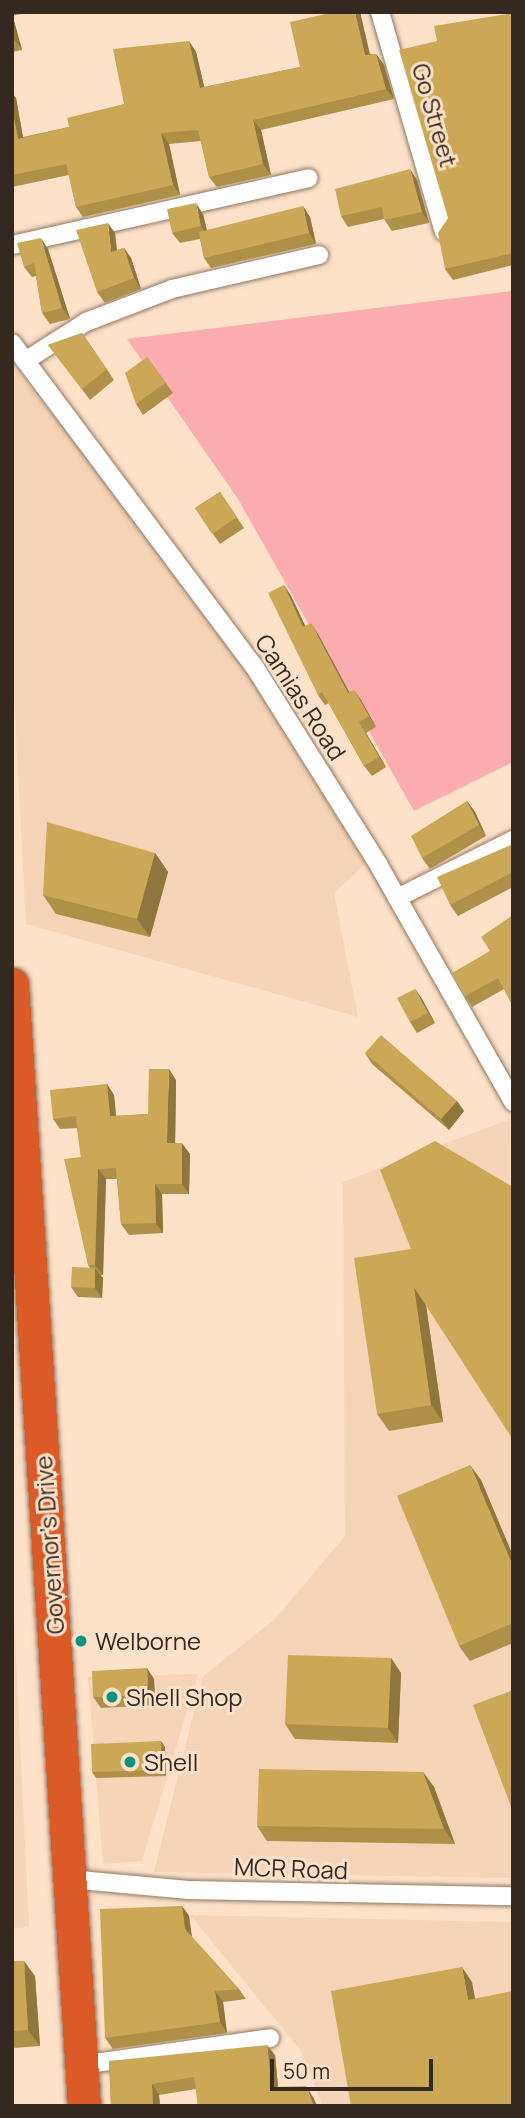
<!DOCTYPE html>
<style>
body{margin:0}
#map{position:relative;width:525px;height:2118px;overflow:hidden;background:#fde1c8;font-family:Manrope,sans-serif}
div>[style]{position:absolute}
.built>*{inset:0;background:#f6d4b7}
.green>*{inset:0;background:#fbacae}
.roads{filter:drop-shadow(0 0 2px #907761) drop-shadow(0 0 2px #907761)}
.street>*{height:18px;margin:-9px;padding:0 9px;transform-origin:9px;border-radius:9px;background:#fff}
.highway>*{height:33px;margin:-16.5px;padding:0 16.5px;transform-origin:16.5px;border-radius:16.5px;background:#dc5a26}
.wall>*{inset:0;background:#af9049}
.shaded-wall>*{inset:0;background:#8e763c}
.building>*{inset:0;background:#cba855}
.dots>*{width:19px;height:19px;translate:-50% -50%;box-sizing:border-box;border:4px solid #fde1c8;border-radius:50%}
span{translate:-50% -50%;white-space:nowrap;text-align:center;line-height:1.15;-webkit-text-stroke:6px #fde1c8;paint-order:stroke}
.street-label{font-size:24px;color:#342920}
.poi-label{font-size:24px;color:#342920}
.left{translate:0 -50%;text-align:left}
.frame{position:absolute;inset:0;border:14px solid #342920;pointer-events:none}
.scale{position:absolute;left:270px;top:2059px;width:163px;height:32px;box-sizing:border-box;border:4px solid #342920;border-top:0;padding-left:9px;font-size:21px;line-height:24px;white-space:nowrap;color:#342920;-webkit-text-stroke:5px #fde1c8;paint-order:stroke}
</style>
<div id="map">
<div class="built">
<div style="clip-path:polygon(12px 366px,179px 566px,366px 863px,334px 893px,358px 1017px,26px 924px,12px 656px)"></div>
<div style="clip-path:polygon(510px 1119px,513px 1878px,154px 1872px,203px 1676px,274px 1620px,345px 1536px,343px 1182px)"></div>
<div style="clip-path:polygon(12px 1576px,29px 1927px,12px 1928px)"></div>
<div style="clip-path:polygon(198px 1674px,142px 1861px,103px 1864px,88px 1677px)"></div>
<div style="clip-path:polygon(190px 1915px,513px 1922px,513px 2106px,323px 2106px,301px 2051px)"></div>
</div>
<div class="green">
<div style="clip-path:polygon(513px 291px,513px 762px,414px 811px,238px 499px,127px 339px)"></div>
</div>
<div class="roads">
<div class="street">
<div style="left:380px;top:12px;width:229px;rotate:73.8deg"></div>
<div style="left:12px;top:245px;width:304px;rotate:-12.7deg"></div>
<div style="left:12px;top:343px;width:404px;rotate:53.2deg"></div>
<div style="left:254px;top:666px;width:234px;rotate:57.9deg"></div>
<div style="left:378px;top:864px;width:274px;rotate:60.4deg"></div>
<div style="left:25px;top:361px;width:72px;rotate:-32.6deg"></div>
<div style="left:86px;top:322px;width:92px;rotate:-21deg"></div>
<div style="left:172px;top:289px;width:151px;rotate:-13deg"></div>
<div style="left:397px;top:898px;width:130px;rotate:-26.6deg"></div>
<div style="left:69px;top:1879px;width:120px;rotate:5.3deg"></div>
<div style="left:188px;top:1890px;width:325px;rotate:1.1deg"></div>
<div style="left:81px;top:2065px;width:191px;rotate:-8.1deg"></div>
</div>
<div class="highway">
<div style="left:12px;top:984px;width:1124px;rotate:86.33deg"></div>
</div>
</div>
<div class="wall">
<div style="clip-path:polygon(12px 12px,31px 12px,12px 16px)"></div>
<div style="clip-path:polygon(360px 12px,370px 54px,376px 54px,384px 65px,394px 99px,261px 130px,271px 175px,217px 187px,209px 177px,201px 141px,169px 144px,180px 195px,83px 217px,76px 207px,69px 175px,12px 187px,12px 93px,16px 98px,23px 137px,69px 127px,124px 104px,189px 41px,196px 52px,204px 87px,300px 67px)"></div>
<div style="clip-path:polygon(513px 13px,513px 265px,453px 280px,445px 269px,448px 218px,437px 41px)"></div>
<div style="clip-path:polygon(12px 18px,14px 21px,22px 50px,12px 52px)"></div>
<div style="clip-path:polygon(417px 180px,429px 223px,392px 231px,384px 219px,348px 227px,341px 216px)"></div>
<div style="clip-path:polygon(203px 214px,207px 230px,310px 217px,316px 244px,211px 268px,204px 258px,200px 239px,180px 243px,172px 233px)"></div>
<div style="clip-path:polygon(115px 233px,117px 250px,124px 248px,131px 258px,141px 289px,105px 303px,97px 292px)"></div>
<div style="clip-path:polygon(48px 249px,70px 319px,50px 324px,42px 313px,36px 276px,32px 277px,24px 267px)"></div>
<div style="clip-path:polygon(82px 333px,114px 380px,90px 400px,48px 345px)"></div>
<div style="clip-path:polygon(147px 357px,173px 393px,143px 415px,136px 404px)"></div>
<div style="clip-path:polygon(220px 492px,244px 528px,220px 544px,195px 508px)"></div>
<div style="clip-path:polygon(284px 585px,291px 596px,305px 626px,318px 634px,349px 692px,361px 700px,376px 727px,366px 733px,386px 767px,372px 776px,364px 766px,329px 703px,325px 705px,318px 695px)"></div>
<div style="clip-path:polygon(467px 801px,475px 812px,486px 836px,430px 869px,422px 858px)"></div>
<div style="clip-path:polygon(513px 844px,513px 887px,458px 916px,450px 905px)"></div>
<div style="clip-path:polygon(155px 853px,168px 872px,150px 937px,56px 914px,43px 895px)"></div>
<div style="clip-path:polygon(490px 951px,504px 989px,472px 1007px,465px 996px)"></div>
<div style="clip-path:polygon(415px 989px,422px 999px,435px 1023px,417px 1033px,410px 1022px)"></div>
<div style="clip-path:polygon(365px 1053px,457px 1101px,464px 1111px,449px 1130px,372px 1064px)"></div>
<div style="clip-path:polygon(176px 1080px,175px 1143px,190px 1154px,189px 1194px,162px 1194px,163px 1233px,129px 1235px,121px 1224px,117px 1179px,106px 1179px,103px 1275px,100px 1275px,103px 1278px,102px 1298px,78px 1297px,71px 1287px,90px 1268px,88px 1265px,81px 1157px,77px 1128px,60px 1129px,53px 1119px,107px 1084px,114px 1095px,116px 1116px,148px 1114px)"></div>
<div style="clip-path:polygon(435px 1141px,426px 1306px,443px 1422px,389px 1431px,377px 1414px)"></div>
<div style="clip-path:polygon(481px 1480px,513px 1556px,513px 1643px,470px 1661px,459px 1646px)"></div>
<div style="clip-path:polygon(391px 1658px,401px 1673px,398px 1743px,295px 1739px,285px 1724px)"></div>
<div style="clip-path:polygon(154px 1679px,155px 1705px,101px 1708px,93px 1697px)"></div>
<div style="clip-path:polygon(165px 1747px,166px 1776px,96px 1778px,92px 1772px)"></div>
<div style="clip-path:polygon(423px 1772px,434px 1787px,455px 1844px,267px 1841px,257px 1826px)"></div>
<div style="clip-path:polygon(182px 1906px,189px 1916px,192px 1937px,239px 1989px,246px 1999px,223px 2002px,227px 2033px,113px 2049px,105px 2038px)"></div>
<div style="clip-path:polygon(12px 1961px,35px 1976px,40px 2046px,13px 2048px,14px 2085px,12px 2085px)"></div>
<div style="clip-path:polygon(275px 2055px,278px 2087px,313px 2097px,317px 2106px,198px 2106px,196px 2089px,159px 2095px,160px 2106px,111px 2106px,109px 2061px)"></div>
</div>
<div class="shaded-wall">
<div style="clip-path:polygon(355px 12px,360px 12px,372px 65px,365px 55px)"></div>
<div style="clip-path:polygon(12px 18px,14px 21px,22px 50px,14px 39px,12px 32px)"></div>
<div style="clip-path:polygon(189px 41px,196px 52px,207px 99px,200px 88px)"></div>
<div style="clip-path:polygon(376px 54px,384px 65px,394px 99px,386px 89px)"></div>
<div style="clip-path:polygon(12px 93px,16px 98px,25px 149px,18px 139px,12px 108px)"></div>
<div style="clip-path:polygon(253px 120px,261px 130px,271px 175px,263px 164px)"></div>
<div style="clip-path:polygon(161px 133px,169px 144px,180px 195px,173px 185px)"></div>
<div style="clip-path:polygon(410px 169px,417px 180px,429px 223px,422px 212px)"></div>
<div style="clip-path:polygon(196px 203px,203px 214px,208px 237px,201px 226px)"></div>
<div style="clip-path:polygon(303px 206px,310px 217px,316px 244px,309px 233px)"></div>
<div style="clip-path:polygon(108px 223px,115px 233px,118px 263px,111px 252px)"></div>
<div style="clip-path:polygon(41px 238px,48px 249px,70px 319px,62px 308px)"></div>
<div style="clip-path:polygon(124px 248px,131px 258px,141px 289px,134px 278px)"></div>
<div style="clip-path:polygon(284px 585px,291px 596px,311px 638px,303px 627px)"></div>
<div style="clip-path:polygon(311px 623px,318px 634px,355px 703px,348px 693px)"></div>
<div style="clip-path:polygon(354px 690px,361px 700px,376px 727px,369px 716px)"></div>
<div style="clip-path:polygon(359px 722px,366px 733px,386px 767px,379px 757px)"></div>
<div style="clip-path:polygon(467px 801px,475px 812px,486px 836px,479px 825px)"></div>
<div style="clip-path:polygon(155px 853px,168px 872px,150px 937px,137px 919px)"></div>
<div style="clip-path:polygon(415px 989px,422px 999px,435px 1023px,428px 1013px)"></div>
<div style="clip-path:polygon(169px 1069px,176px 1080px,175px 1154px,167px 1143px)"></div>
<div style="clip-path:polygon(107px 1084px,114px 1095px,117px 1127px,110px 1116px)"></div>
<div style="clip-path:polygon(457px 1101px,464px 1111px,449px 1130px,441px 1119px)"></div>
<div style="clip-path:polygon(182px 1143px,190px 1154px,189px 1194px,182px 1184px)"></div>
<div style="clip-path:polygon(98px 1169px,106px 1179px,103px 1275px,95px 1265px)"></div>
<div style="clip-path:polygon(155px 1184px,162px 1194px,163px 1233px,156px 1223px)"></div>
<div style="clip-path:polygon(95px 1268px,103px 1278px,102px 1298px,95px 1288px)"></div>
<div style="clip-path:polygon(414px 1287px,426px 1305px,443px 1422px,431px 1405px)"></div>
<div style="clip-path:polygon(470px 1465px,481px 1480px,513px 1556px,513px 1566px)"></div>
<div style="clip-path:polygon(391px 1658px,401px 1673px,398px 1743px,388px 1728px)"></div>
<div style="clip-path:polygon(147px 1668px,154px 1679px,155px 1705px,148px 1695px)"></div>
<div style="clip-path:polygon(161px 1741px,165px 1747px,166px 1776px,162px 1770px)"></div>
<div style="clip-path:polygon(423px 1772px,434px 1787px,455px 1844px,444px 1829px)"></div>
<div style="clip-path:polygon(182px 1906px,189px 1916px,192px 1939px,185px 1929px)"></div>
<div style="clip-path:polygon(24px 1961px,35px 1976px,40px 2046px,28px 2030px)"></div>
<div style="clip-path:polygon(462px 1967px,472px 1982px,478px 2014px,468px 2000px)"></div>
<div style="clip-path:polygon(215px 1991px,223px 2002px,227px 2033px,220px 2022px)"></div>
<div style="clip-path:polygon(267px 2045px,275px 2055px,279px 2098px,272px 2087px)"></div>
<div style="clip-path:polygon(12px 2047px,13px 2048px,14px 2085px,12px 2082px)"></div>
<div style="clip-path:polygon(152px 2084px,159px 2095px,160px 2106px,153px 2106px)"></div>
<div style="clip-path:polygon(306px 2086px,313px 2097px,317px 2106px,314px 2106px)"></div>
</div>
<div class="building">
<div style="clip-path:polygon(326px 12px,355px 12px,365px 55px,376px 54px,386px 89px,253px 120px,263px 164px,209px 177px,198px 130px,161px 133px,173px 185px,76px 207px,66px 164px,12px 175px,12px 108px,18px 139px,69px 127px,67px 118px,124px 104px,113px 49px,189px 41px,200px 88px,300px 67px,290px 22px,326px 14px)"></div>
<div style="clip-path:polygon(513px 13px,513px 253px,445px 269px,438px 233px,448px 218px,399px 50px,437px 41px,434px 26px)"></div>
<div style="clip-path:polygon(410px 169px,422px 212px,384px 220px,382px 207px,341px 216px,335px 189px)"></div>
<div style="clip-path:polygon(196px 203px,201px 226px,172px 233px,167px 209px)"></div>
<div style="clip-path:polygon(303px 206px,309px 233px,204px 258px,199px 232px)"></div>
<div style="clip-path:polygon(108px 223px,111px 252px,124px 248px,134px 278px,97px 292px,76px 230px)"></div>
<div style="clip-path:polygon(41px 238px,62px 308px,42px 313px,34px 263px,24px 267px,17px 243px)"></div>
<div style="clip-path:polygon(82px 333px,107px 369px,82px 389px,48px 345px)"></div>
<div style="clip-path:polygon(147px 357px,165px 383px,136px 404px,125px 373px)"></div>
<div style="clip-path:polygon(220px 492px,237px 517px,212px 534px,195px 508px)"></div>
<div style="clip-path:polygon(284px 585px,303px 627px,311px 623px,348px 693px,354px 690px,369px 716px,359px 722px,379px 757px,364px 766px,322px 692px,318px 695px,268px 593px)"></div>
<div style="clip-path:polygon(467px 801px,479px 825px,422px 858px,411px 836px)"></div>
<div style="clip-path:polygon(47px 822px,155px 853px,137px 919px,43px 895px)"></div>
<div style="clip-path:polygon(513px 844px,513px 872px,450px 905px,437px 877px)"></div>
<div style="clip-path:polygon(513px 915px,513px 1007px,498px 978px,465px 996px,452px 973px,490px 951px,481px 937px)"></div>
<div style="clip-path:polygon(415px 989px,428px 1013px,410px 1022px,397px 998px)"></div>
<div style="clip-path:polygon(381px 1035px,457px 1101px,441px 1119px,365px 1053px)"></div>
<div style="clip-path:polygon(149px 1069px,169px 1069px,167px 1143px,182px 1143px,182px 1184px,155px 1184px,156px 1223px,121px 1224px,116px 1168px,98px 1169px,95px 1265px,88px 1265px,64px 1159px,81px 1157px,76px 1116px,53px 1119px,50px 1090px,107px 1084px,110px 1116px,148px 1114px)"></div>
<div style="clip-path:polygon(435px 1141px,513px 1187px,513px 1440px,414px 1287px,431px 1405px,377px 1414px,354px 1258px,411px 1249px,380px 1170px)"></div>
<div style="clip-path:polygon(72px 1267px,95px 1268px,95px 1288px,71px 1287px)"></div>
<div style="clip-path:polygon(470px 1465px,513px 1566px,513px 1623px,459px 1646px,397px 1496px)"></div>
<div style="clip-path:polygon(288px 1655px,391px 1658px,388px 1728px,285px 1724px)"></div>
<div style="clip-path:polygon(147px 1668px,148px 1695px,93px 1697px,92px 1671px)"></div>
<div style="clip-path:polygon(513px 1690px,513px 1812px,473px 1705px)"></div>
<div style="clip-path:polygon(161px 1741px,162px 1770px,92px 1772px,91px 1744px)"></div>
<div style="clip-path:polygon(259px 1769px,423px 1772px,444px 1829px,257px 1826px)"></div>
<div style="clip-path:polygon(182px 1906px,185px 1929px,239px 1989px,215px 1991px,220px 2022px,105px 2038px,100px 1909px)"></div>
<div style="clip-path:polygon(12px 1961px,24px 1961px,28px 2030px,12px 2031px)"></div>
<div style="clip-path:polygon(462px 1967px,468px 2000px,513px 1991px,513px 2106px,351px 2106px,331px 1991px)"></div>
<div style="clip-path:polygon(267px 2045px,272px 2087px,306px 2086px,314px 2106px,198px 2106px,194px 2077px,152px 2084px,153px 2106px,111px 2106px,109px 2061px)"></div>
</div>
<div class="dots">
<div style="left:81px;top:1641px;background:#079481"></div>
<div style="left:112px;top:1697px;background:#079481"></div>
<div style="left:130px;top:1762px;background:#079481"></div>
</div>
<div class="street-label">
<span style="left:435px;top:115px;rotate:74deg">Go Street</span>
<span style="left:301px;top:697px;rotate:57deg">Camias Road</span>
<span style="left:49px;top:1545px;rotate:-94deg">Governor's Drive</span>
<span style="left:291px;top:1868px;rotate:2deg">MCR Road</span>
</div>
<div class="poi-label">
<span class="left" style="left:95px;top:1641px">Welborne</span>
<span class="left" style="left:126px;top:1697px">Shell Shop</span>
<span class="left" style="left:144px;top:1762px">Shell</span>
</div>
<div class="frame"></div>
<div class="scale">50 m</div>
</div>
